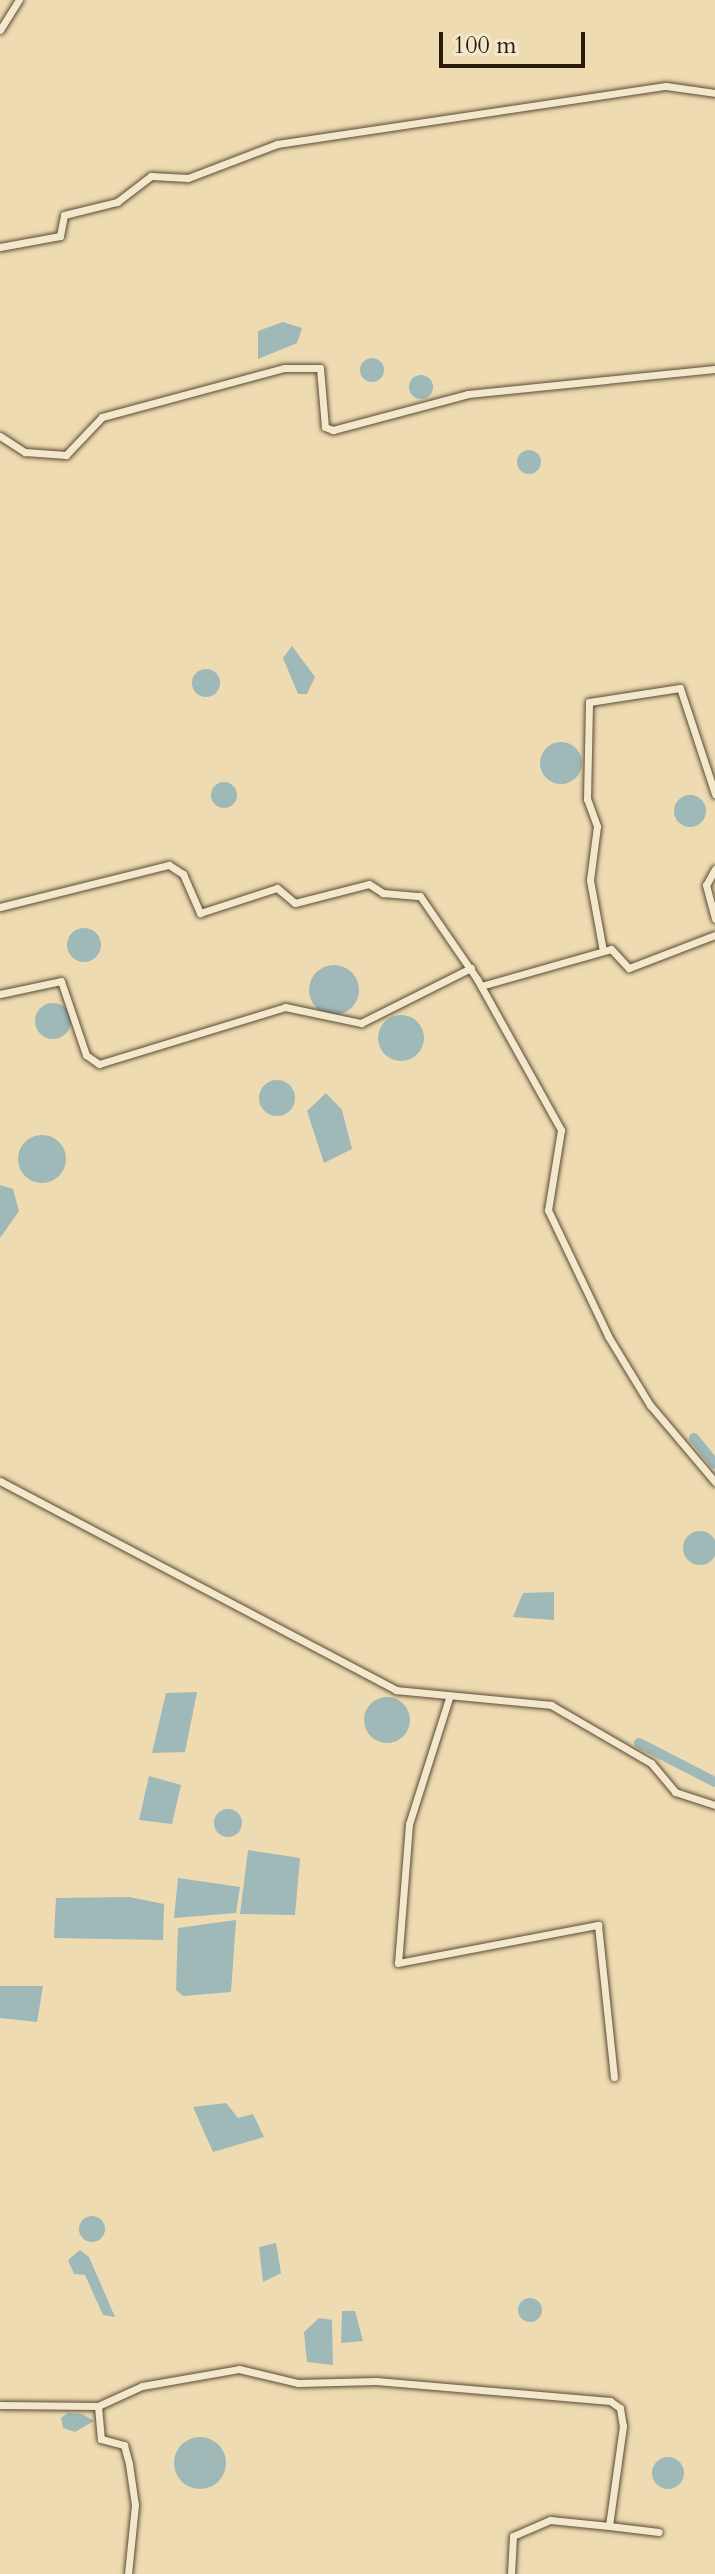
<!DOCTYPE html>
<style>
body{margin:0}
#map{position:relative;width:715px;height:2574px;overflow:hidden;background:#eedbb1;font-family:Cardo,serif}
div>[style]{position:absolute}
.water>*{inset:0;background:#9fb8b8}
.round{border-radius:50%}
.canal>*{height:10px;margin:-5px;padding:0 5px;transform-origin:5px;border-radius:5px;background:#9fb8b8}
.roads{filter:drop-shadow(0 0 2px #5a4a37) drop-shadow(0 0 2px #5a4a37)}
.minor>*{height:7px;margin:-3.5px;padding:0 3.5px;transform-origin:3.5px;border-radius:3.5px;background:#f4e8cc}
span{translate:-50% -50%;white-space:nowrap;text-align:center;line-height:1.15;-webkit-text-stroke:6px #f4e8cc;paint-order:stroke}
.scale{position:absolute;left:439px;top:32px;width:146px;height:36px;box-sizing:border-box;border:4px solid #29190e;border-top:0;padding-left:10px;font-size:24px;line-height:28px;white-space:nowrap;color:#29190e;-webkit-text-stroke:6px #f4e8cc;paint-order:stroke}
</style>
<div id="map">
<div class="water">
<div style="clip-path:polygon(283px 322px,302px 328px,297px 343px,258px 359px,258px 331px)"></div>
<div class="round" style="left:360px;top:358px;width:24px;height:24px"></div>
<div class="round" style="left:409px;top:375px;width:24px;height:24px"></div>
<div class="round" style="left:517px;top:450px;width:24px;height:24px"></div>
<div style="clip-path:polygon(292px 646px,315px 677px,307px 694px,298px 694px,283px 658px)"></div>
<div class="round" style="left:192px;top:669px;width:28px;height:28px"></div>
<div class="round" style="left:540px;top:742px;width:42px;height:42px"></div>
<div class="round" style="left:211px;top:782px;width:26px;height:26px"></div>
<div class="round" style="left:674px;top:795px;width:32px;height:32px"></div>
<div class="round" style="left:67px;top:928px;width:34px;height:34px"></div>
<div class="round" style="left:309px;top:965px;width:50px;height:50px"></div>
<div class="round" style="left:35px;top:1003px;width:36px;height:36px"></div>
<div class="round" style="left:378px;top:1015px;width:46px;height:46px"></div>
<div class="round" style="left:259px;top:1080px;width:36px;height:36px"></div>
<div style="clip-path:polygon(326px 1093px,342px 1110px,352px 1149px,324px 1163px,307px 1111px)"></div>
<div class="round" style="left:18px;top:1135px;width:48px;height:48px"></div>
<div style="clip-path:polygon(0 1185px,13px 1189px,19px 1211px,0 1238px)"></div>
<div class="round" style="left:683px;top:1531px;width:34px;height:34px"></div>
<div style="clip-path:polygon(554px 1592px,554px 1620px,513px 1617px,523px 1593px)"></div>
<div style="clip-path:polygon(197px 1692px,185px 1752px,152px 1753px,166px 1693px)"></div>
<div class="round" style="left:364px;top:1697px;width:46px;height:46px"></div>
<div style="clip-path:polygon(149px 1776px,181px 1785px,172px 1824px,139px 1820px)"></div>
<div class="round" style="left:214px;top:1809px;width:28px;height:28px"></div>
<div style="clip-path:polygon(248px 1850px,300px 1858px,295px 1915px,240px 1914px)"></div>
<div style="clip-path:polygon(178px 1878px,240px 1887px,236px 1913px,174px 1918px)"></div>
<div style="clip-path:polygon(129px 1897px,164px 1904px,163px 1940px,54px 1938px,56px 1898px)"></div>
<div style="clip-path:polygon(236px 1920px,231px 1992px,183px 1996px,176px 1990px,178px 1928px)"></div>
<div style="clip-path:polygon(0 1986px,43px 1986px,37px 2022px,0 2018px)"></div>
<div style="clip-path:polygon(226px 2103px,238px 2118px,253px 2114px,264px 2137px,213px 2152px,193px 2107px)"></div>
<div class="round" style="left:79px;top:2216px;width:26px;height:26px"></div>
<div style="clip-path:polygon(276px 2243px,281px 2273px,263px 2282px,259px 2247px)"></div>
<div style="clip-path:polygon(80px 2250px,89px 2257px,115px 2317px,103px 2315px,85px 2275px,74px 2274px,68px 2260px)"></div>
<div class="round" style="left:518px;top:2298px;width:24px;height:24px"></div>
<div style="clip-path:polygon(342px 2311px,355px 2311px,363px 2341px,341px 2343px)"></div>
<div style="clip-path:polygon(319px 2318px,332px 2320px,333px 2365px,307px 2362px,304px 2332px)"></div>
<div style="clip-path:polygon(68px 2413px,82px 2414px,94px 2421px,75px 2432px,63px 2428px,61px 2418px)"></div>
<div class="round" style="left:174px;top:2437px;width:52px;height:52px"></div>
<div class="round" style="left:652px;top:2457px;width:32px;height:32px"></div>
</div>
<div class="canal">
<div style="left:694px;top:1438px;width:33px;rotate:51deg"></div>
<div style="left:639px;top:1743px;width:85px;rotate:27.2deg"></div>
</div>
<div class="roads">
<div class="minor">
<div style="left:0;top:30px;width:36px;rotate:-58deg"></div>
<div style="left:0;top:247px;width:61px;rotate:-10.4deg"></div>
<div style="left:60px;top:236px;width:21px;rotate:-79deg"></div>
<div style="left:64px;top:215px;width:55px;rotate:-13.8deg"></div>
<div style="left:117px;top:202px;width:43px;rotate:-37.4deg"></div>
<div style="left:151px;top:176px;width:37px;rotate:3deg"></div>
<div style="left:188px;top:178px;width:95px;rotate:-20.9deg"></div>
<div style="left:277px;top:144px;width:393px;rotate:-8.5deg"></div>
<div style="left:666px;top:86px;width:49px;rotate:8.1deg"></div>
<div style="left:0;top:436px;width:30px;rotate:33deg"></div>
<div style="left:25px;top:452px;width:41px;rotate:4.2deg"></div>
<div style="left:66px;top:455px;width:52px;rotate:-46.5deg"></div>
<div style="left:102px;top:417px;width:188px;rotate:-15.1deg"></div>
<div style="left:284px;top:368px;width:36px"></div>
<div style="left:320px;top:368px;width:59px;rotate:85.2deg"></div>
<div style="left:325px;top:427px;width:9px;rotate:21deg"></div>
<div style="left:333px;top:430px;width:140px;rotate:-14.9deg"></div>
<div style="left:468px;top:394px;width:248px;rotate:-5.8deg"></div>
<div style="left:715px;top:869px;width:18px;rotate:119deg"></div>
<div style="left:706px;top:885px;width:35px;rotate:75deg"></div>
<div style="left:0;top:907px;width:174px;rotate:-14deg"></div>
<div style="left:169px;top:865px;width:17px;rotate:33deg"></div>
<div style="left:183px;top:874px;width:43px;rotate:66.4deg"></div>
<div style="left:200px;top:913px;width:81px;rotate:-18deg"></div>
<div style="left:277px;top:888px;width:23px;rotate:40deg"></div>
<div style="left:295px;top:903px;width:76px;rotate:-14.4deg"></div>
<div style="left:369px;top:884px;width:17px;rotate:33deg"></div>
<div style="left:383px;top:893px;width:37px;rotate:5deg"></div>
<div style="left:420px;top:896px;width:101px;rotate:55.5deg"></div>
<div style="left:477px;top:979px;width:173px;rotate:60.9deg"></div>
<div style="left:561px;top:1130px;width:81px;rotate:99.2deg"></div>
<div style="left:548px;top:1210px;width:140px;rotate:64.5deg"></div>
<div style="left:608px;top:1336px;width:81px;rotate:58.7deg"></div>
<div style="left:650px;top:1405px;width:101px;rotate:49.8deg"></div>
<div style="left:603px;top:951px;width:72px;rotate:-100.4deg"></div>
<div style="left:590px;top:880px;width:54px;rotate:-82.6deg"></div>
<div style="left:597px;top:826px;width:29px;rotate:-110deg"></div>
<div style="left:587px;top:799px;width:97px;rotate:-88.8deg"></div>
<div style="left:589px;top:702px;width:92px;rotate:-8.7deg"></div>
<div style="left:680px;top:688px;width:112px;rotate:71.7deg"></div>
<div style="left:481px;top:986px;width:135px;rotate:-15.9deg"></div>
<div style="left:611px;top:949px;width:26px;rotate:47deg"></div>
<div style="left:629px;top:968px;width:92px;rotate:-21deg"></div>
<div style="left:0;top:994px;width:62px;rotate:-12deg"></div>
<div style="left:61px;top:981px;width:78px;rotate:71.3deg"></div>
<div style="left:86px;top:1055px;width:16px;rotate:35deg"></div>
<div style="left:99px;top:1064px;width:195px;rotate:-17deg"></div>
<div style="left:285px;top:1007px;width:78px;rotate:11.9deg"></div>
<div style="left:361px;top:1023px;width:123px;rotate:-26.6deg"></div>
<div style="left:0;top:1481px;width:448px;rotate:27.8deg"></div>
<div style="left:396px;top:1690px;width:156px;rotate:5.5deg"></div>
<div style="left:551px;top:1705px;width:116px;rotate:30.1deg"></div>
<div style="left:651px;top:1763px;width:38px;rotate:50deg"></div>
<div style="left:675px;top:1792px;width:42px;rotate:18deg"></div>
<div style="left:449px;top:1698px;width:132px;rotate:107.6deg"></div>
<div style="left:409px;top:1824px;width:139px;rotate:94.5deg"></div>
<div style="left:398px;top:1963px;width:204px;rotate:-10.8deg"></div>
<div style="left:598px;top:1925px;width:153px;rotate:84deg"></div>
<div style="left:0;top:2405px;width:98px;rotate:0.6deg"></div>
<div style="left:98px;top:2406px;width:48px;rotate:-24.4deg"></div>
<div style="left:142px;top:2386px;width:98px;rotate:-9.9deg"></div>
<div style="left:239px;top:2369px;width:61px;rotate:13.3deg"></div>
<div style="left:298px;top:2383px;width:78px;rotate:-1.5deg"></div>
<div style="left:376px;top:2381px;width:235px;rotate:4.9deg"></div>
<div style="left:610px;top:2401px;width:12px;rotate:35deg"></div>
<div style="left:620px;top:2408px;width:18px;rotate:81deg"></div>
<div style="left:623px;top:2426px;width:101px;rotate:98deg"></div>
<div style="left:609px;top:2526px;width:59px;rotate:-174.2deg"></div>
<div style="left:550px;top:2520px;width:40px;rotate:156.6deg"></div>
<div style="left:513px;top:2536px;width:38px;rotate:93deg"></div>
<div style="left:98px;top:2406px;width:33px;rotate:85deg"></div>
<div style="left:101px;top:2439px;width:24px;rotate:15deg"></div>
<div style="left:124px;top:2445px;width:20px;rotate:75deg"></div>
<div style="left:129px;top:2464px;width:41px;rotate:81.7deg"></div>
<div style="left:135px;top:2505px;width:69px;rotate:95.8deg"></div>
<div style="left:609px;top:2526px;width:50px;rotate:6.8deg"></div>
</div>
</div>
<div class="scale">100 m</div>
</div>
